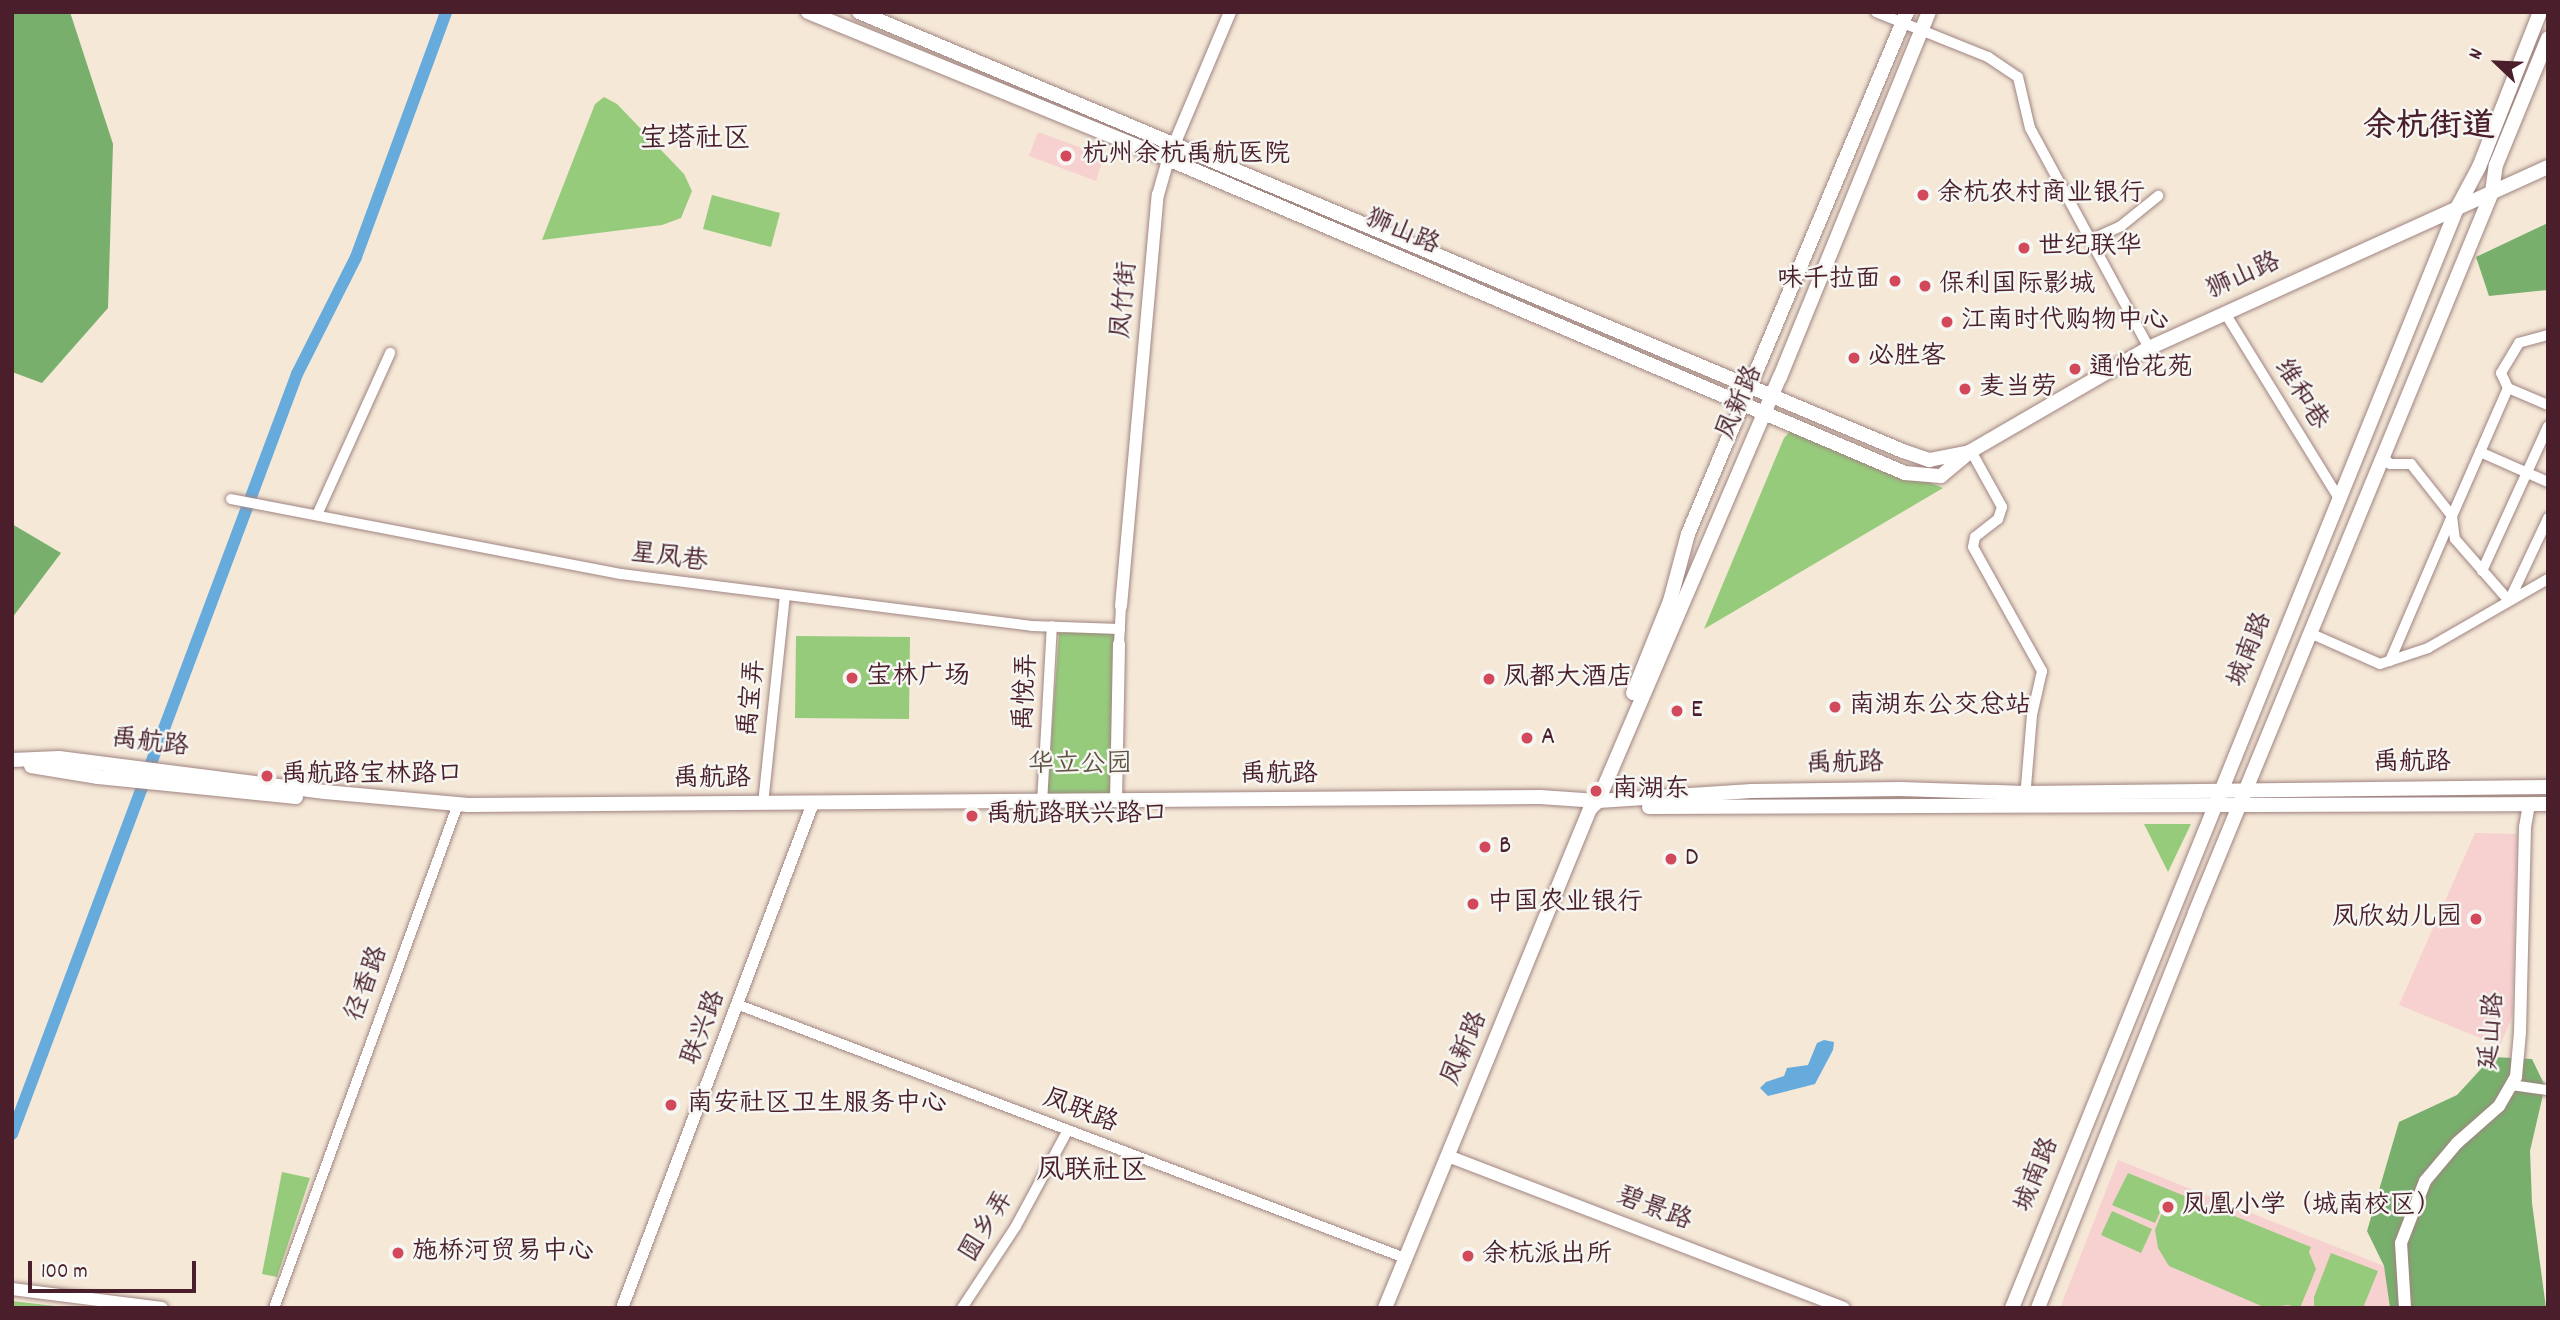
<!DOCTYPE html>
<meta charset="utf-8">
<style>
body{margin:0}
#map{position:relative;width:2560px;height:1320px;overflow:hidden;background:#f5e8d7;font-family:Dekko,"LXGW WenKai TC",sans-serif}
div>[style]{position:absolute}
.built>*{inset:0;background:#f7d0d0}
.green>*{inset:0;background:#96cb7c}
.forest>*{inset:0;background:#78af6c}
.water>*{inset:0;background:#66abdc}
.canal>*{height:12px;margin:-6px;padding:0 6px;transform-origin:6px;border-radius:6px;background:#66abdc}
.roads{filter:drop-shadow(0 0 2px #a08481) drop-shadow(0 0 2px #a08481)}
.minor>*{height:10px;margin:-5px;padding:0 5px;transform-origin:5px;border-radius:5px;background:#fff}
.tertiary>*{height:12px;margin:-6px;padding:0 6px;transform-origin:6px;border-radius:6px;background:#fff}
.secondary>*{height:14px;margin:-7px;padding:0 7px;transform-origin:7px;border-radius:7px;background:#fff}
.dots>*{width:19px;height:19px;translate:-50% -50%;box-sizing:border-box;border:4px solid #f6f6f2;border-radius:50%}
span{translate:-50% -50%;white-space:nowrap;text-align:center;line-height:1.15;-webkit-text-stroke:5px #f6f6f2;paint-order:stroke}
.poi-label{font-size:26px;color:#4a1f2b}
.left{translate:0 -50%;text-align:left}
.right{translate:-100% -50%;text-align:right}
.street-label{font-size:26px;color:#4a1f2b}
.park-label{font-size:26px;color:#615343}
.neighbourhood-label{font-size:28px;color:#4a1f2b}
.district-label{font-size:33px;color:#4a1f2b;font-weight:700}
.frame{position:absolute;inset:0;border:14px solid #4a1f2b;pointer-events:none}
.north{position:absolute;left:2462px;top:28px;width:70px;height:70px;-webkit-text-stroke:5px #f6f6f2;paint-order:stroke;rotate:293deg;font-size:19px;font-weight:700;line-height:28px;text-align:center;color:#4a1f2b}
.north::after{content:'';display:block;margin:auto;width:24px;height:32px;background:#4a1f2b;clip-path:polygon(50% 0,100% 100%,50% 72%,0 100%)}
.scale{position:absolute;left:28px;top:1261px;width:168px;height:32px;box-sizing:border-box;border:4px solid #4a1f2b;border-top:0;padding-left:9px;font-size:21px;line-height:24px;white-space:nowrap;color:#4a1f2b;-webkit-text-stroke:5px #f6f6f2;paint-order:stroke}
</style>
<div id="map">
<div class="built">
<div style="clip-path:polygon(1038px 132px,1104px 156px,1096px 181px,1029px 156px)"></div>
<div style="clip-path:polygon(2475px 833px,2517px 834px,2512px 1016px,2500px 1046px,2399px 1005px)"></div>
<div style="clip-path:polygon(2118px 1160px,2384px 1266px,2390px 1308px,2060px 1308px)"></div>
</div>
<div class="green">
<div style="clip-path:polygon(604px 97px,617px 104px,684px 174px,692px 191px,681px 218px,662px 225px,542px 240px,595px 104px)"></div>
<div style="clip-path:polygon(712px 195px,780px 213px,771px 247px,703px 229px)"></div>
<div style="clip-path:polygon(1794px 427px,1943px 488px,1704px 629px,1784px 438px)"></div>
<div style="clip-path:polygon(1115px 628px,1111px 796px,1047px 799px,1059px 633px)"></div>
<div style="clip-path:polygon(796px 636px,910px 637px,909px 719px,795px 718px)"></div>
<div style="clip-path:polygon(2144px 824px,2191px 824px,2168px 872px)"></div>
<div style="clip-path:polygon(282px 1172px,310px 1178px,277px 1277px,262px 1274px)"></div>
<div style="clip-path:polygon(2128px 1173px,2311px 1247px,2309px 1252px,2316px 1269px,2300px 1308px,2288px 1305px,2266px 1308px,2169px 1266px,2158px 1248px,2155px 1230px,2161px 1215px,2178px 1204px,2166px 1199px,2155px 1223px,2112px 1205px)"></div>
<div style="clip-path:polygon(2112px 1211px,2152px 1229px,2141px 1253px,2101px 1235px)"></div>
<div style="clip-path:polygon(2331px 1253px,2378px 1271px,2363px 1308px,2314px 1308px,2314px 1297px)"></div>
<div style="clip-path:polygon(12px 1301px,72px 1308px,12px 1308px)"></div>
</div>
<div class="forest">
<div style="clip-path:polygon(12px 12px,70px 12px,113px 144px,108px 308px,42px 383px,12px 372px)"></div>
<div style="clip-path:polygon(2548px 223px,2548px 290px,2489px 296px,2476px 257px)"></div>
<div style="clip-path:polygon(12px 524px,61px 553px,12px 618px)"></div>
<div style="clip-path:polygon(2492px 1057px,2532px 1059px,2545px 1086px,2530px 1151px,2532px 1203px,2546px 1308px,2390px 1308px,2384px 1266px,2367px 1231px,2399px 1122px,2457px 1095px)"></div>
</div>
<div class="water">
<div style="clip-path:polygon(1824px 1040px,1834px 1042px,1833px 1050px,1815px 1084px,1768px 1096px,1760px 1088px,1766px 1082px,1784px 1076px,1787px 1068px,1808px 1065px,1817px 1043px)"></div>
</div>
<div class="canal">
<div style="left:12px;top:1134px;width:812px;rotate:-69.44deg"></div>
<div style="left:297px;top:374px;width:131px;rotate:-63.2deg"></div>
<div style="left:356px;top:257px;width:261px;rotate:-69.8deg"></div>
</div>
<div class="roads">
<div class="minor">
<div style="left:1876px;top:12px;width:121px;rotate:21.9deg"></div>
<div style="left:1988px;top:57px;width:36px;rotate:34deg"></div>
<div style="left:2018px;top:77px;width:52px;rotate:76.8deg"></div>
<div style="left:2030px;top:128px;width:250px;rotate:61.6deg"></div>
<div style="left:2090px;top:240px;width:34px;rotate:-24deg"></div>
<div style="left:2121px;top:226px;width:48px;rotate:-39deg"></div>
<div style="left:2225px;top:313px;width:217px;rotate:58.4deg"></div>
<div style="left:2548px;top:335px;width:30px;rotate:165deg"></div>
<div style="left:2519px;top:343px;width:35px;rotate:121deg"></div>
<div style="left:2501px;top:373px;width:17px;rotate:65deg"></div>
<div style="left:2508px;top:388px;width:43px;rotate:23deg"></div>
<div style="left:2508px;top:388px;width:140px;rotate:113.6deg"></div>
<div style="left:2452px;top:516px;width:23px;rotate:83deg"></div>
<div style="left:2455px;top:539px;width:82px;rotate:48.9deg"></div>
<div style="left:2509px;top:601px;width:92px;rotate:-64.8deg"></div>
<div style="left:1971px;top:451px;width:64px;rotate:61deg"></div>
<div style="left:2002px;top:507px;width:13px;rotate:108deg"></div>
<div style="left:1998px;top:519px;width:29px;rotate:142deg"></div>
<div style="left:1975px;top:537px;width:10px;rotate:101deg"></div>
<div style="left:1973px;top:547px;width:142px;rotate:60.9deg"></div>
<div style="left:2042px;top:671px;width:45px;rotate:102.8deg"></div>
<div style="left:2032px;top:715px;width:84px;rotate:94.8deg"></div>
<div style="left:2480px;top:452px;width:74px;rotate:23.8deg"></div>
<div style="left:2383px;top:457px;width:10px;rotate:45deg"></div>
<div style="left:2390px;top:464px;width:21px"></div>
<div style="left:2411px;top:464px;width:66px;rotate:51.7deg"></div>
<div style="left:2452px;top:516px;width:158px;rotate:113.2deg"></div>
<div style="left:231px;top:499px;width:397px;rotate:10.9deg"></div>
<div style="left:621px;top:574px;width:414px;rotate:7.2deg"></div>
<div style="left:1032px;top:626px;width:88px;rotate:2deg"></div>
<div style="left:317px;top:515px;width:178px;rotate:-65.7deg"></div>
<div style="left:2482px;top:571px;width:159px;rotate:-65.5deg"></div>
<div style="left:2312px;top:634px;width:74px;rotate:23.8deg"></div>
<div style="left:2380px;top:664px;width:51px;rotate:-18.4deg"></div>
<div style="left:2428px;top:648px;width:138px;rotate:-29.9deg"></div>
<div style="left:1119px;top:644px;width:38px;rotate:-87deg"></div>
<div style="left:1042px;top:803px;width:177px;rotate:-86.8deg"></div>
<div style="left:763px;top:804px;width:210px;rotate:-84deg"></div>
<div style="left:739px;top:1005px;width:712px;rotate:20.8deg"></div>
<div style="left:2511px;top:1085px;width:37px;rotate:8deg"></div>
<div style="left:274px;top:1308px;width:537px;rotate:-69.94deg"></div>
<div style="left:962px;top:1308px;width:98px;rotate:-56.6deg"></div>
<div style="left:1016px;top:1226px;width:109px;rotate:-61.6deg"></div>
</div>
<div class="tertiary">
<div style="left:1121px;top:606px;width:413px;rotate:-84.9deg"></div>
<div style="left:1158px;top:195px;width:37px;rotate:-74deg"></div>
<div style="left:1168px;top:159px;width:160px;rotate:-67.1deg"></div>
<div style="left:1116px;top:801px;width:157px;rotate:-88.9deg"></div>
<div style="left:1448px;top:1156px;width:424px;rotate:21deg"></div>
<div style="left:12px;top:1289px;width:151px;rotate:7.2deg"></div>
<div style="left:622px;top:1308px;width:540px;rotate:-69.28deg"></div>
<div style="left:2405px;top:1308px;width:65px;rotate:-93.5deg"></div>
<div style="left:2401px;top:1243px;width:66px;rotate:-68.8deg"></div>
<div style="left:2425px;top:1181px;width:50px;rotate:-49.9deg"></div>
<div style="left:2457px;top:1143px;width:56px;rotate:-41.4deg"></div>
<div style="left:2499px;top:1106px;width:34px;rotate:-60deg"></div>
<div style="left:2516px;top:1077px;width:45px;rotate:-84.9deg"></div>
<div style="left:2520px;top:1032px;width:205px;rotate:-88.6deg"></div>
<div style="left:2525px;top:827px;width:23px;rotate:-80deg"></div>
</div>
<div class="secondary">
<div style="left:808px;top:12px;width:389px;rotate:22.2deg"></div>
<div style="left:1168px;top:159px;width:801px;rotate:23.08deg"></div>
<div style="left:1905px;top:473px;width:36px;rotate:5deg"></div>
<div style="left:1941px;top:476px;width:39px;rotate:-40deg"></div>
<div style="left:1971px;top:451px;width:206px;rotate:-30.1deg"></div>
<div style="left:2149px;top:348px;width:438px;rotate:-24.4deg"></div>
<div style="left:859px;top:12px;width:1133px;rotate:22.81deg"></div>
<div style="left:1903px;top:451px;width:28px;rotate:19deg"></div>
<div style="left:1929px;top:460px;width:38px;rotate:-11deg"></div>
<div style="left:1633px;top:693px;width:99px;rotate:-68.1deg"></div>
<div style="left:1670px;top:601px;width:69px;rotate:-75deg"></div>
<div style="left:1688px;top:534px;width:566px;rotate:-67.24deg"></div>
<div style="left:12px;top:760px;width:47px;rotate:-2.4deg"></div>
<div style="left:59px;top:758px;width:268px;rotate:7.3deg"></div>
<div style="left:325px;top:792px;width:144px;rotate:5.2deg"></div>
<div style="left:468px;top:805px;width:1072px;rotate:-0.43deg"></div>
<div style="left:1540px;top:797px;width:58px;rotate:3.9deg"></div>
<div style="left:1598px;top:801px;width:154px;rotate:-3.7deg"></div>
<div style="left:1752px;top:791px;width:148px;rotate:-0.8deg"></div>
<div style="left:1900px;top:789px;width:126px;rotate:1.8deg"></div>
<div style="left:2026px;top:793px;width:522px;rotate:-0.66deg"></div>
<div style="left:31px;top:766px;width:68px;rotate:9.3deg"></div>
<div style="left:98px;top:777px;width:199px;rotate:5.8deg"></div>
<div style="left:1649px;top:807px;width:899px;rotate:-0.19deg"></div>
<div style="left:1385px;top:1308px;width:539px;rotate:-67.67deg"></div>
<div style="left:1590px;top:809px;width:11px;rotate:-45deg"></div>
<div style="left:1598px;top:801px;width:461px;rotate:-66.8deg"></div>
<div style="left:1780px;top:377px;width:394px;rotate:-67.8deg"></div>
<div style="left:2012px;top:1308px;width:1187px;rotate:-67.97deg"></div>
<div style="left:2457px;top:208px;width:47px;rotate:-61.8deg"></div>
<div style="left:2479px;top:167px;width:167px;rotate:-68.5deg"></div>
<div style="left:2038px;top:1308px;width:425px;rotate:-68.3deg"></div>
<div style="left:2195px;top:913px;width:780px;rotate:-67.61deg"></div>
<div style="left:2492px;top:192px;width:27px;rotate:-82deg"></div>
<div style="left:2496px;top:165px;width:137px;rotate:-67.7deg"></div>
</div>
</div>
<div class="dots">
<div style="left:1066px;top:156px;background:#d1495b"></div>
<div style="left:1923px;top:195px;background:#d1495b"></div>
<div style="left:2024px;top:248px;background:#d1495b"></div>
<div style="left:1895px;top:281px;background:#d1495b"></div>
<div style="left:1925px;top:286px;background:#d1495b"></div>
<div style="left:1947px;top:322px;background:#d1495b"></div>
<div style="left:1854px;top:358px;background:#d1495b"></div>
<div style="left:2075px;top:369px;background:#d1495b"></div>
<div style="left:1965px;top:389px;background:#d1495b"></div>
<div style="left:852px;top:678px;background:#d1495b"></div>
<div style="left:1489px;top:679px;background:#d1495b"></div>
<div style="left:1835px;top:707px;background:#d1495b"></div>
<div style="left:1677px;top:711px;background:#d1495b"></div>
<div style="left:1527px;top:738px;background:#d1495b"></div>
<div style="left:267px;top:776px;background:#d1495b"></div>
<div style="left:1596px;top:791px;background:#d1495b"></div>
<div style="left:972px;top:816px;background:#d1495b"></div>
<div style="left:1485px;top:847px;background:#d1495b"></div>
<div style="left:1671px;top:859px;background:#d1495b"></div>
<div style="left:1473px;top:904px;background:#d1495b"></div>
<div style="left:2476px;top:919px;background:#d1495b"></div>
<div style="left:671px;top:1105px;background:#d1495b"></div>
<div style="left:2168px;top:1207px;background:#d1495b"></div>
<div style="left:398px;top:1253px;background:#d1495b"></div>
<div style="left:1468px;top:1256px;background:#d1495b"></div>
</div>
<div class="poi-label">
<span class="left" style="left:1082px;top:156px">杭州余杭禹航医院</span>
<span class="left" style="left:1937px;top:195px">余杭农村商业银行</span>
<span class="left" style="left:2038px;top:248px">世纪联华</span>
<span class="right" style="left:1881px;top:281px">味千拉面</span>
<span class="left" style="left:1939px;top:286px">保利国际影城</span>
<span class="left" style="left:1961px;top:322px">江南时代购物中心</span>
<span class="left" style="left:1868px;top:358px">必胜客</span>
<span class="left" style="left:2089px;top:369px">通怡花苑</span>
<span class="left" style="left:1979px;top:389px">麦当劳</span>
<span class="left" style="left:866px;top:678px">宝林广场</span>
<span class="left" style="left:1503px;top:679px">凤都大酒店</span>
<span class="left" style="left:1849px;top:707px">南湖东公交总站</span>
<span class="left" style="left:1691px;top:711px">E</span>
<span class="left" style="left:1541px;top:738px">A</span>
<span class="left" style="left:281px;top:776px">禹航路宝林路口</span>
<span class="left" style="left:1612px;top:791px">南湖东</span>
<span class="left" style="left:986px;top:816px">禹航路联兴路口</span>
<span class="left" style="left:1499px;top:847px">B</span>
<span class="left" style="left:1685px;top:859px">D</span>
<span class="left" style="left:1487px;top:904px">中国农业银行</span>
<span class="right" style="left:2462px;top:919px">凤欣幼儿园</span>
<span class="left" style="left:687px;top:1105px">南安社区卫生服务中心</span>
<span class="left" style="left:2182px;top:1207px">凤凰小学（城南校区）</span>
<span class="left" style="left:412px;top:1253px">施桥河贸易中心</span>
<span class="left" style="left:1482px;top:1256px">余杭派出所</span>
</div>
<div class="street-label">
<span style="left:1402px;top:233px;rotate:23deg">狮山路</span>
<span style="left:2244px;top:277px;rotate:-24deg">狮山路</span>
<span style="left:1126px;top:300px;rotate:-85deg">凤竹街</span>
<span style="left:2300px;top:395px;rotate:58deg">维和巷</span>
<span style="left:1741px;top:403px;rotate:-67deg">凤新路</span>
<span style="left:669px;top:559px;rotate:7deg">星凤巷</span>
<span style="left:2251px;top:650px;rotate:-68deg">城南路</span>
<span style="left:1027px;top:692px;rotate:-87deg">禹悦弄</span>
<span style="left:753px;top:698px;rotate:-84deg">禹宝弄</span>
<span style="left:150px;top:744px;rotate:7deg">禹航路</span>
<span style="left:2412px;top:764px">禹航路</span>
<span style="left:1845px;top:765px;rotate:-1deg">禹航路</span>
<span style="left:1279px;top:776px">禹航路</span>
<span style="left:712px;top:780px">禹航路</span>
<span style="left:368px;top:984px;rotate:-70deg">径香路</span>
<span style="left:705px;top:1028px;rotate:-69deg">联兴路</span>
<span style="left:2493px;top:1031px;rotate:-85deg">延山路</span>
<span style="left:1466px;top:1049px;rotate:-67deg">凤新路</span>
<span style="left:1080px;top:1112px;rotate:21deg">凤联路</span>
<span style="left:2038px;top:1175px;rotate:-68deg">城南路</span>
<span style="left:1654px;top:1210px;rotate:21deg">碧景路</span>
<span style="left:988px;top:1227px;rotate:-58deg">圆乡弄</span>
</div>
<div class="park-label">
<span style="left:1080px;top:766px">华立公园</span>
</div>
<div class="neighbourhood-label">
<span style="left:695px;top:141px">宝塔社区</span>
<span style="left:1092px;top:1173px">凤联社区</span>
</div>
<div class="district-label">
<span style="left:2429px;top:129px">余杭街道</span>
</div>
<div class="frame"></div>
<div class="north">N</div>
<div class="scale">100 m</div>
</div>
